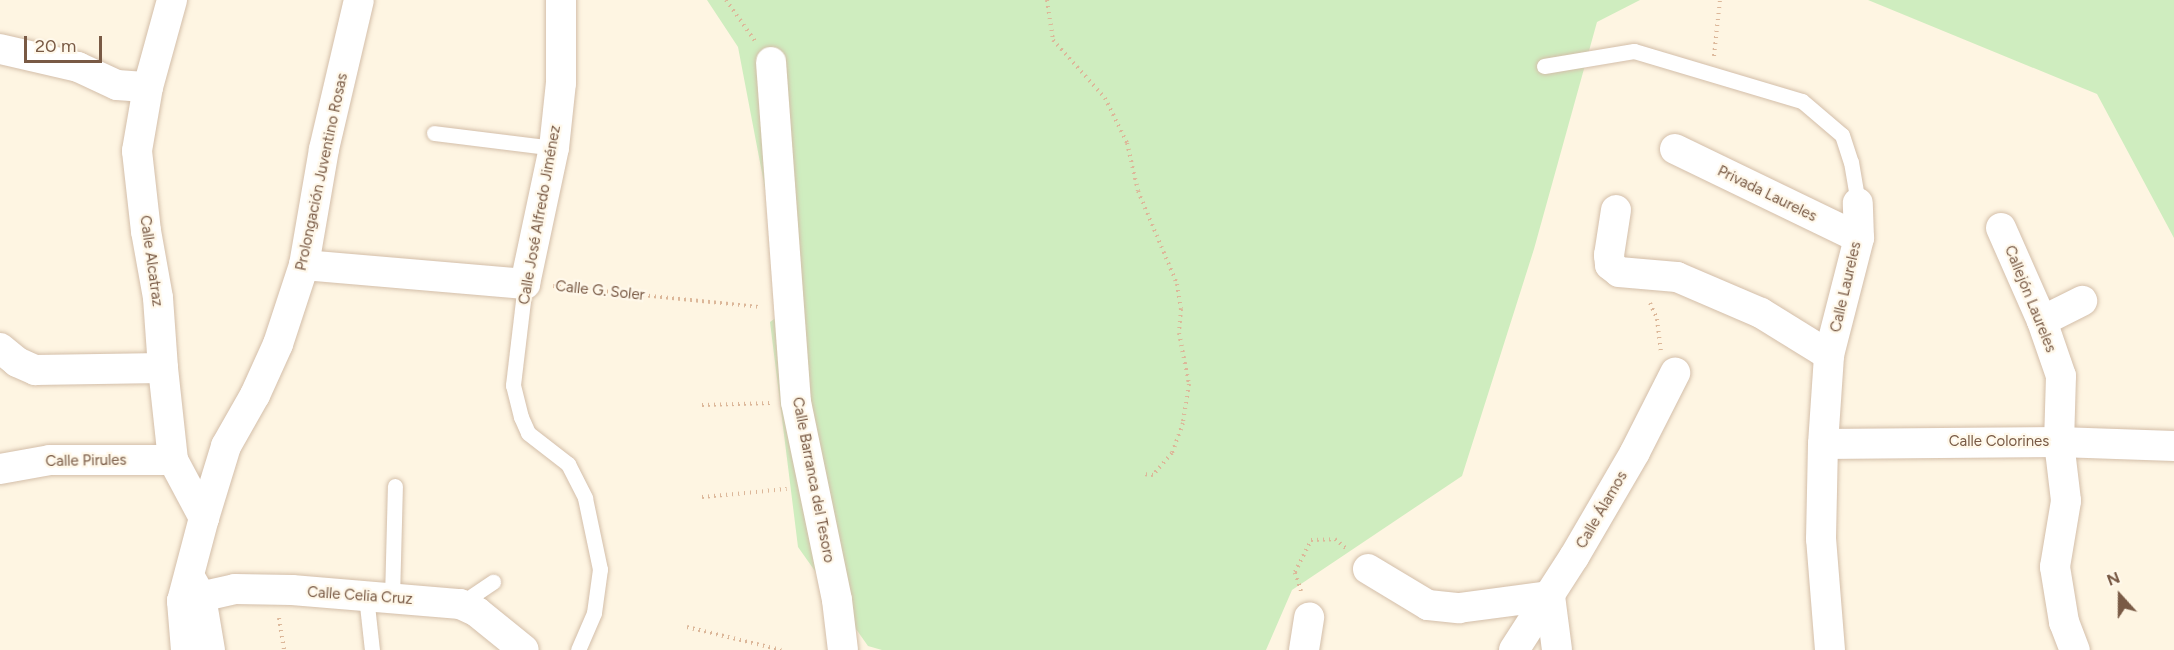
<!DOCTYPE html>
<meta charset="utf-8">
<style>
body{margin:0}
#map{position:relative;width:2174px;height:650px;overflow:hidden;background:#fef5e2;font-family:Figtree,sans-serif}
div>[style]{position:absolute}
.green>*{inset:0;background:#cfedbf}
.path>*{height:4px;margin-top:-2px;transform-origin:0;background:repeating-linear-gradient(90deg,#dcb799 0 1.5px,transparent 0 6px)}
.roads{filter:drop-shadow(0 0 2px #d3bea9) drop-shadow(0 0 2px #d3bea9)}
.lane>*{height:15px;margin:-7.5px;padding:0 7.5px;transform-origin:7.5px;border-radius:7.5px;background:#fff}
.street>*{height:30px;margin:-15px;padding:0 15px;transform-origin:15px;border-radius:15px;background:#fff}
span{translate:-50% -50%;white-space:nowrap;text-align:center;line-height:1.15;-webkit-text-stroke:4.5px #fff8ea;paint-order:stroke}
.street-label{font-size:15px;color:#795a45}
.north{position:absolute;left:2090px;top:566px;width:60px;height:60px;-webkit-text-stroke:4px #fff8ea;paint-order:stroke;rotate:339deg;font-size:16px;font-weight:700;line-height:24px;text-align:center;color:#795a45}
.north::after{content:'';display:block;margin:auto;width:21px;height:27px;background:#795a45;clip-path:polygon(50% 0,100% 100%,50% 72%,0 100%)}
.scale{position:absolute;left:24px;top:36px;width:78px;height:27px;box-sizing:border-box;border:3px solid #795a45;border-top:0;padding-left:8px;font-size:18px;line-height:21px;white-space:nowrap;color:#795a45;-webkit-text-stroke:4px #fff8ea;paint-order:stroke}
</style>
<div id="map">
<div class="green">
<div style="clip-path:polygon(707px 0,1640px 0,1597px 22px,1534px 249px,1462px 476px,1292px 590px,1266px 650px,882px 650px,868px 646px,798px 547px,770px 322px,788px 309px,738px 47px)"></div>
<div style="clip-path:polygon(1868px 0,2174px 0,2174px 238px,2097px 94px)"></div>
</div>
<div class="path">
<div style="left:726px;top:0;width:50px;rotate:54.7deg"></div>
<div style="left:1047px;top:0;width:40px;rotate:81.5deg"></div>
<div style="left:1053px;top:40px;width:78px;rotate:48.1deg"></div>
<div style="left:1105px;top:98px;width:50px;rotate:63.9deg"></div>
<div style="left:1127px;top:143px;width:49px;rotate:77.1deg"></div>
<div style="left:1138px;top:191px;width:101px;rotate:67.2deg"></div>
<div style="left:1177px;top:284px;width:25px;rotate:81deg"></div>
<div style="left:1181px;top:309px;width:24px;rotate:95deg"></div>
<div style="left:1179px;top:333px;width:52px;rotate:78.9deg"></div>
<div style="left:1189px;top:384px;width:39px;rotate:99deg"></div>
<div style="left:1183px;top:423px;width:32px;rotate:110deg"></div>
<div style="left:1172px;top:453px;width:29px;rotate:131deg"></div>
<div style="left:1153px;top:475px;width:10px;rotate:-174deg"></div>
<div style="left:1714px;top:56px;width:56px;rotate:-83.9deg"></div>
<div style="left:553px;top:286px;width:209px;rotate:5.8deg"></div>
<div style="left:1650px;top:303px;width:17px;rotate:66deg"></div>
<div style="left:1657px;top:319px;width:32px;rotate:83deg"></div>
<div style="left:702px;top:405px;width:68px;rotate:-1.7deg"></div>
<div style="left:702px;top:497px;width:85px;rotate:-5.4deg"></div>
<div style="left:1301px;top:591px;width:20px;rotate:-108deg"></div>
<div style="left:1295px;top:572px;width:36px;rotate:-63deg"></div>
<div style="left:1311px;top:540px;width:24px;rotate:-2deg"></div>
<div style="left:1335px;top:539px;width:17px;rotate:40deg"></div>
<div style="left:279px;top:618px;width:32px;rotate:81deg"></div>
<div style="left:687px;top:627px;width:97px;rotate:13.7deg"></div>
</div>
<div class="roads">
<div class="lane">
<div style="left:1544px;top:66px;width:91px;rotate:-9.5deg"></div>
<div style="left:1634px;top:51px;width:175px;rotate:16.6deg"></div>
<div style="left:1802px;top:101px;width:52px;rotate:40.4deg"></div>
<div style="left:1842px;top:135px;width:28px;rotate:72deg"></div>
<div style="left:1851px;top:162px;width:42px;rotate:80.3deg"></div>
<div style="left:434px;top:133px;width:121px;rotate:7.1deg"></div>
<div style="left:525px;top:284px;width:102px;rotate:96.8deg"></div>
<div style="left:513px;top:385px;width:33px;rotate:76deg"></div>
<div style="left:521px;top:417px;width:17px;rotate:66deg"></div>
<div style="left:528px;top:433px;width:51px;rotate:37.8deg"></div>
<div style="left:568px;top:464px;width:38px;rotate:63deg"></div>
<div style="left:585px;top:498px;width:73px;rotate:78.1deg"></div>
<div style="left:600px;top:569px;width:44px;rotate:97.8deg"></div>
<div style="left:594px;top:613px;width:40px;rotate:113.4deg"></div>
<div style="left:366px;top:596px;width:54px;rotate:83.7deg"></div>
<div style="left:392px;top:598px;width:112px;rotate:-88.5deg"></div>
<div style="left:460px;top:604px;width:40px;rotate:-34deg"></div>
</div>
<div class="street">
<div style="left:172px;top:0;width:90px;rotate:105.4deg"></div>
<div style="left:148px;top:87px;width:65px;rotate:99.8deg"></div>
<div style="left:137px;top:151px;width:81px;rotate:83.6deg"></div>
<div style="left:146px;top:231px;width:68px;rotate:79.8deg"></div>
<div style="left:158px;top:298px;width:70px;rotate:85.9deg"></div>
<div style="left:163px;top:368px;width:93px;rotate:83.8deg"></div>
<div style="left:173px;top:460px;width:66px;rotate:61.9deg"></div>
<div style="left:0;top:49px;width:80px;rotate:13deg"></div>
<div style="left:78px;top:67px;width:43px;rotate:24.8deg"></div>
<div style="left:117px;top:85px;width:31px;rotate:4deg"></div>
<div style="left:771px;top:62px;width:341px;rotate:85.8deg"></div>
<div style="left:796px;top:402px;width:202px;rotate:78.3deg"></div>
<div style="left:837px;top:600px;width:50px;rotate:83.2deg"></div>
<div style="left:1675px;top:149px;width:204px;rotate:25.8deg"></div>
<div style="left:1616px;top:210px;width:46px;rotate:98.8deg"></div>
<div style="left:1609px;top:255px;width:10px;rotate:84deg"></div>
<div style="left:1610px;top:265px;width:11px;rotate:38deg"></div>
<div style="left:1619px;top:272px;width:58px;rotate:4.9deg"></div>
<div style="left:1677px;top:277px;width:91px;rotate:23.2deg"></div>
<div style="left:1761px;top:313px;width:80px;rotate:31.7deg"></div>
<div style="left:2001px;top:228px;width:102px;rotate:66.2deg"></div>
<div style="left:2042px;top:321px;width:58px;rotate:70.9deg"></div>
<div style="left:2061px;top:376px;width:66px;rotate:91.7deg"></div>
<div style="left:2059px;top:442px;width:59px;rotate:83.2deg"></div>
<div style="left:2066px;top:501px;width:67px;rotate:99.5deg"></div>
<div style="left:2055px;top:567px;width:56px;rotate:80.7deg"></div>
<div style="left:2064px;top:622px;width:30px;rotate:69deg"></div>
<div style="left:304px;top:265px;width:222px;rotate:4.9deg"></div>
<div style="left:525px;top:284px;width:139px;rotate:-78deg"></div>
<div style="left:554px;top:148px;width:65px;rotate:-83.9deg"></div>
<div style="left:561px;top:83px;width:83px;rotate:-90deg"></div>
<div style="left:2042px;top:321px;width:45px;rotate:-26.6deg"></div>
<div style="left:0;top:348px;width:22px;rotate:39deg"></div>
<div style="left:17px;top:362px;width:20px;rotate:24deg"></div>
<div style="left:35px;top:370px;width:128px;rotate:-0.9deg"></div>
<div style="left:1823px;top:444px;width:236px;rotate:-0.5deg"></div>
<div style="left:2059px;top:442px;width:115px;rotate:2deg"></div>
<div style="left:0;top:469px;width:51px;rotate:-10.2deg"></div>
<div style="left:50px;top:460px;width:123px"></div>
<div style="left:1368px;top:569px;width:70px;rotate:31deg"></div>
<div style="left:1428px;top:605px;width:31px;rotate:6deg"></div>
<div style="left:1459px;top:608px;width:92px;rotate:-7.5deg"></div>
<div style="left:191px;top:579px;width:21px;rotate:61deg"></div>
<div style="left:201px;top:597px;width:54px;rotate:80.4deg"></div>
<div style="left:1550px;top:596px;width:54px;rotate:82.6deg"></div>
<div style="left:182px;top:601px;width:54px;rotate:-12.8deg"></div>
<div style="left:235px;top:589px;width:57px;rotate:1deg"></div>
<div style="left:292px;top:590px;width:169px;rotate:4.8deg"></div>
<div style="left:460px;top:604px;width:19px;rotate:25deg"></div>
<div style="left:477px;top:612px;width:60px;rotate:39deg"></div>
<div style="left:186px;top:650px;width:49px;rotate:-94.7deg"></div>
<div style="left:182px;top:601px;width:86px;rotate:-75.2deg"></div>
<div style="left:204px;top:518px;width:75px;rotate:-73deg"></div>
<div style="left:226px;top:446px;width:59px;rotate:-60.4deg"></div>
<div style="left:255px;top:395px;width:56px;rotate:-65.7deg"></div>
<div style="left:278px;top:344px;width:83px;rotate:-71.8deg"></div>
<div style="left:304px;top:265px;width:118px;rotate:-80.2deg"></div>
<div style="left:324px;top:149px;width:153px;rotate:-76.8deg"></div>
<div style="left:1304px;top:650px;width:33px;rotate:-81deg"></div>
<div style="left:1514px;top:650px;width:111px;rotate:-57.2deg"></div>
<div style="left:1574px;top:557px;width:121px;rotate:-59.8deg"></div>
<div style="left:1635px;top:452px;width:89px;rotate:-63.1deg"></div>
<div style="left:1830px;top:650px;width:111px;rotate:-94.6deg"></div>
<div style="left:1821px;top:539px;width:95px;rotate:-88.8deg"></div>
<div style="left:1823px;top:444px;width:89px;rotate:-86.1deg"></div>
<div style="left:1829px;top:355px;width:121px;rotate:-75.6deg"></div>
<div style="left:1859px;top:238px;width:35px;rotate:-92deg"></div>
</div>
</div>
<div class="street-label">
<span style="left:322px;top:172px;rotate:-78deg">Prolongación Juventino Rosas</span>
<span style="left:1767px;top:194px;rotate:26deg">Privada Laureles</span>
<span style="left:540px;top:215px;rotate:-80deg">Calle José Alfredo Jiménez</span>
<span style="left:151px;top:261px;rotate:82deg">Calle Alcatraz</span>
<span style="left:1846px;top:287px;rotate:-77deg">Calle Laureles</span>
<span style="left:600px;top:291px;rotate:6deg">Calle G. Soler</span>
<span style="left:2030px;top:299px;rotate:68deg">Callejón Laureles</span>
<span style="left:1999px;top:442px">Calle Colorines</span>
<span style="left:86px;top:461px;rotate:-1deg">Calle Pirules</span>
<span style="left:813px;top:480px;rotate:79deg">Calle Barranca del Tesoro</span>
<span style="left:1602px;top:510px;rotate:-60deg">Calle Álamos</span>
<span style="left:360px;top:596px;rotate:4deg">Calle Celia Cruz</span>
</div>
<div class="north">N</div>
<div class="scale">20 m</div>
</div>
